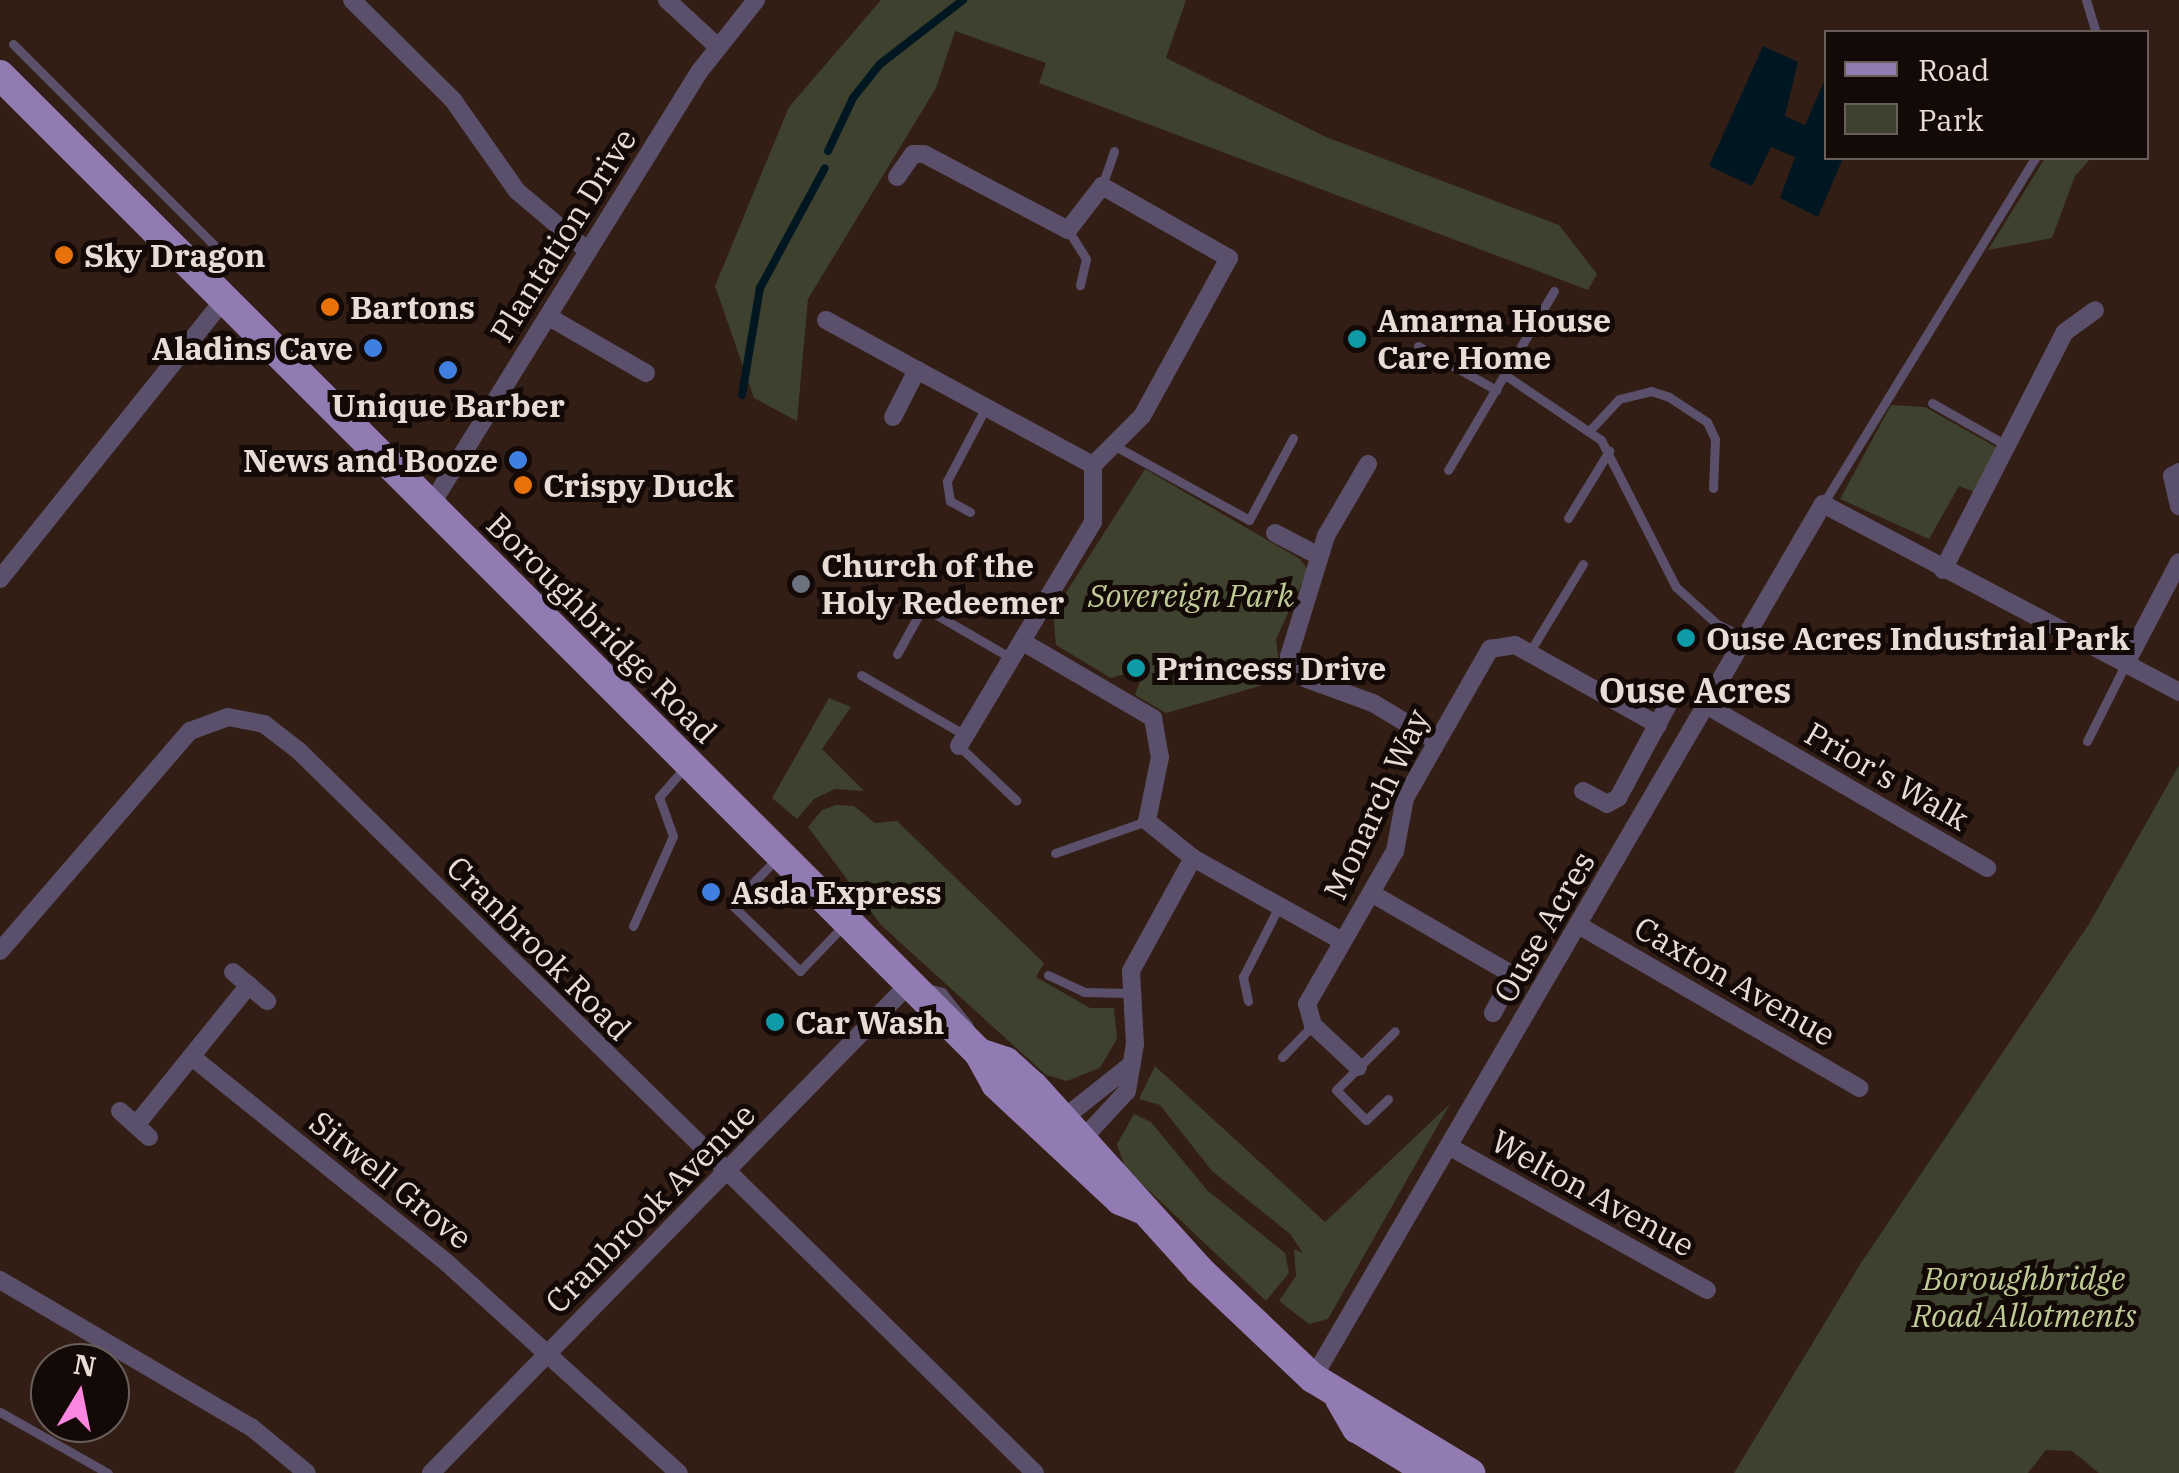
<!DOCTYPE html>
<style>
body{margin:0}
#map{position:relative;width:2179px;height:1473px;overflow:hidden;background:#321e14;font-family:"IBM Plex Serif",serif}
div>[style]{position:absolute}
.green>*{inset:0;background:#3d412d}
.water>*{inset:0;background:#001722}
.stream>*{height:8px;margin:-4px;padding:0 4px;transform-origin:4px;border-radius:4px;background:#001722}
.lane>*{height:9px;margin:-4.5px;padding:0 4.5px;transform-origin:4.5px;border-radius:4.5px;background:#5b506b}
.street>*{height:18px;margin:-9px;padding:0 9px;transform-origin:9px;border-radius:9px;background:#5b506b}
.primary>*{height:30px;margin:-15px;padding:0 15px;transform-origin:15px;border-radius:15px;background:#927bb3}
.dots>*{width:28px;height:28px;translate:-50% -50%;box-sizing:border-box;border:5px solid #130a07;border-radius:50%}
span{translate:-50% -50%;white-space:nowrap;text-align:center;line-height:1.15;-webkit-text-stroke:10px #130a07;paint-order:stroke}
.street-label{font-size:32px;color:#e9dcd5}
.poi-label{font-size:32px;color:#e9dcd5;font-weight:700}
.left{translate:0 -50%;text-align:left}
.right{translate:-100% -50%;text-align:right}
.park-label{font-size:32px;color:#c0cb96;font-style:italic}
.neighbourhood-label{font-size:35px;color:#e9dcd5;font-weight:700}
.legend{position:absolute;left:1824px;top:30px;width:325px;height:130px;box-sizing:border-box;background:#130a07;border:2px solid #695e59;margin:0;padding:12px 18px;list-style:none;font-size:30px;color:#e9dcd5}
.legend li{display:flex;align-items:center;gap:20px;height:50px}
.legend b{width:50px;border:2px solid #695e59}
.north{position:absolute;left:30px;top:1343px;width:100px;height:100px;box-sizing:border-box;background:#130a07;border:2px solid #695e59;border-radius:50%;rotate:10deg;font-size:28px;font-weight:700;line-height:40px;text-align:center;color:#e9dcd5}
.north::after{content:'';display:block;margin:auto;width:35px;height:45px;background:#fd86e1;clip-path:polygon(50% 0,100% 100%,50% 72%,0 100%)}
</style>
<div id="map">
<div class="green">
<div style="clip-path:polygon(881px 0,1186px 0,1166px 58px,1326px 137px,1559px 225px,1597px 274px,1588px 290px,1039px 83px,1046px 63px,955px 31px,936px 88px,808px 299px,797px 421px,754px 398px,715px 286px,789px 107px)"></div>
<div style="clip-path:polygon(2045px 158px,2091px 158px,2075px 176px,2052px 238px,1988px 250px)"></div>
<div style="clip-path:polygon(1891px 405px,1925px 407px,1998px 448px,1975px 492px,1959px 486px,1929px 539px,1840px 499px)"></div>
<div style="clip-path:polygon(1145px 469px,1300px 559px,1308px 570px,1276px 639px,1281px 680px,1166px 713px,1135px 695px,1145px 667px,1133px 660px,1125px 674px,1111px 678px,1056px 645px,1053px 613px)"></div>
<div style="clip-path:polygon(829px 698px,851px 707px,822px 749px,864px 791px,835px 789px,814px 799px,797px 819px,772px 798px)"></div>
<div style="clip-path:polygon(2179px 765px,2179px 1473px,2099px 1473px,2072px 1451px,2046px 1450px,2028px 1473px,1734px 1473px,1861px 1263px,2089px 924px)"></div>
<div style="clip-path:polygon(836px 805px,854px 806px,875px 823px,897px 821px,1044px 963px,1036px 977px,1090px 1008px,1114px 1008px,1117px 1039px,1100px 1068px,1067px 1081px,1046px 1075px,881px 925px,808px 827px,822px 810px)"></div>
<div style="clip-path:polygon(1155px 1066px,1325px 1222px,1450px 1104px,1328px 1319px,1309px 1324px,1279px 1301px,1296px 1276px,1294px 1249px,1303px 1253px,1290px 1234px,1212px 1171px,1160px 1105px,1139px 1099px)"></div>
<div style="clip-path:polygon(1134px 1114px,1151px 1122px,1207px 1190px,1285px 1253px,1289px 1273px,1266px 1301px,1125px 1168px,1117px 1144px)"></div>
</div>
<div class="water">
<div style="clip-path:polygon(1763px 46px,1798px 62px,1785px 116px,1805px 125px,1826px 77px,1826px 158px,1843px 158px,1818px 217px,1780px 198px,1795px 157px,1771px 147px,1752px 186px,1709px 166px)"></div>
</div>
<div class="stream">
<div style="left:828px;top:151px;width:59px;rotate:-64.7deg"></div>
<div style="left:853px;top:98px;width:43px;rotate:-51.5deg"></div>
<div style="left:880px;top:64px;width:105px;rotate:-37.6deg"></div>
<div style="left:742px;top:395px;width:109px;rotate:-80.5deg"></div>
<div style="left:760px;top:288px;width:136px;rotate:-61.6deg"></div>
</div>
<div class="lane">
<div style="left:2086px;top:0;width:34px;rotate:73deg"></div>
<div style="left:13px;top:44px;width:293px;rotate:45deg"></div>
<div style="left:1102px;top:186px;width:37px;rotate:-71deg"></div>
<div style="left:1068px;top:230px;width:34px;rotate:58deg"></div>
<div style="left:1086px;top:259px;width:27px;rotate:103deg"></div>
<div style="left:1418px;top:346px;width:90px;rotate:29.4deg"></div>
<div style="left:1508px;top:377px;width:112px;rotate:34.1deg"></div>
<div style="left:1601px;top:440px;width:165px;rotate:63deg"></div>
<div style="left:1676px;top:587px;width:55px;rotate:42.1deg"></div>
<div style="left:1717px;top:624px;width:32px;rotate:26deg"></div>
<div style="left:1932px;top:403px;width:85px;rotate:29.6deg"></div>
<div style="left:1591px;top:429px;width:41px;rotate:-47deg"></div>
<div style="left:1619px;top:399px;width:33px;rotate:-14deg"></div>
<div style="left:1651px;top:391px;width:19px;rotate:18deg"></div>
<div style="left:1669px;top:397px;width:45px;rotate:33.3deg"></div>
<div style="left:1707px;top:422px;width:19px;rotate:65deg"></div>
<div style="left:1715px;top:439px;width:49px;rotate:92.3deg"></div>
<div style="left:1117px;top:447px;width:151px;rotate:28.9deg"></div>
<div style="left:1249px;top:520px;width:93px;rotate:-61.8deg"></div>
<div style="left:1448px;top:470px;width:208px;rotate:-59.4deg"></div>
<div style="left:1823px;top:504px;width:406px;rotate:-58.5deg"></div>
<div style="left:970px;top:512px;width:23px;rotate:-151deg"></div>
<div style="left:950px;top:501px;width:20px;rotate:-99deg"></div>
<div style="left:947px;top:481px;width:84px;rotate:-62.2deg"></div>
<div style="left:1568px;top:518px;width:79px;rotate:-58.5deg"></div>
<div style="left:1529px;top:653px;width:104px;rotate:-58.8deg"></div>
<div style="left:897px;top:654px;width:54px;rotate:-61deg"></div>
<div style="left:923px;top:607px;width:102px;rotate:30.1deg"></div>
<div style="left:861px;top:675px;width:120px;rotate:30deg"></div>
<div style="left:2087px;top:741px;width:85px;rotate:-63.4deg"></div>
<div style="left:959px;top:746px;width:79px;rotate:43.5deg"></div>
<div style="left:1055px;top:853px;width:97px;rotate:-19.2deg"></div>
<div style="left:777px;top:858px;width:65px;rotate:133.8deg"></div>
<div style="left:732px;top:905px;width:95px;rotate:44.1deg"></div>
<div style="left:800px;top:971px;width:61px;rotate:-46.3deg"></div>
<div style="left:633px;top:926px;width:98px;rotate:-66deg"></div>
<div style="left:673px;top:836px;width:41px;rotate:-109.7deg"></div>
<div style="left:659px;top:797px;width:43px;rotate:-48.8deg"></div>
<div style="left:1048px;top:975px;width:40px;rotate:25deg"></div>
<div style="left:1084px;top:992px;width:45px;rotate:1.3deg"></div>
<div style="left:927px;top:988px;width:16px;rotate:15deg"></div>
<div style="left:942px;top:992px;width:43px;rotate:51.5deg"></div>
<div style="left:1248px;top:1001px;width:25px;rotate:-102deg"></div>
<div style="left:1243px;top:977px;width:80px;rotate:-63.1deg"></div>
<div style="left:1282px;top:1057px;width:45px;rotate:-45.9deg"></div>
<div style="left:1388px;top:1099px;width:30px;rotate:136deg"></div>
<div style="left:1366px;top:1120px;width:42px;rotate:-135deg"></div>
<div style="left:1336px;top:1090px;width:83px;rotate:-45deg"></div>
<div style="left:0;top:1412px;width:124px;rotate:29.5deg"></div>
</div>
<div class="street">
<div style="left:352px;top:0;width:142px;rotate:44.7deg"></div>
<div style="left:453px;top:100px;width:111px;rotate:54.9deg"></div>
<div style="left:517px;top:191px;width:93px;rotate:40.2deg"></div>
<div style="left:667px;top:0;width:69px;rotate:42.7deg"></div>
<div style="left:897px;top:177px;width:28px;rotate:-55deg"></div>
<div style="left:913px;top:154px;width:11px"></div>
<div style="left:924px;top:154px;width:163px;rotate:27.8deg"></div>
<div style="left:1068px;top:230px;width:56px;rotate:-52.3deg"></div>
<div style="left:1102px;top:186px;width:146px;rotate:29.6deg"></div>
<div style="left:1229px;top:258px;width:180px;rotate:118.8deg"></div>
<div style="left:1142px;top:416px;width:69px;rotate:135deg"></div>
<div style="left:549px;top:317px;width:112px;rotate:30deg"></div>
<div style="left:826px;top:320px;width:104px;rotate:28.8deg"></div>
<div style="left:893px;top:417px;width:53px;rotate:-62.9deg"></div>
<div style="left:917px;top:370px;width:200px;rotate:28.4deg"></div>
<div style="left:1368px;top:464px;width:83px;rotate:120.3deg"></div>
<div style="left:1326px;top:536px;width:126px;rotate:107.1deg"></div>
<div style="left:1289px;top:656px;width:29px;rotate:52deg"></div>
<div style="left:1307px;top:679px;width:70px;rotate:20deg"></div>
<div style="left:1373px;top:703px;width:74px;rotate:31.1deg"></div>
<div style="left:2179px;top:472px;width:8px;rotate:150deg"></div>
<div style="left:2172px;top:476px;width:31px;rotate:77deg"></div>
<div style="left:429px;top:508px;width:513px;rotate:-58.23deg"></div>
<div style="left:699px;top:72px;width:92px;rotate:-51.6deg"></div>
<div style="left:1275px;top:533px;width:50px;rotate:27.6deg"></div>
<div style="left:1943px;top:570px;width:267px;rotate:-62.9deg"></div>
<div style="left:2065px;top:332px;width:37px;rotate:-36deg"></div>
<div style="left:0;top:579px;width:359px;rotate:-51.3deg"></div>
<div style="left:1023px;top:642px;width:151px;rotate:30.3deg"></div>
<div style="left:1153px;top:718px;width:40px;rotate:80deg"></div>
<div style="left:1160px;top:757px;width:65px;rotate:101.5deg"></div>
<div style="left:1147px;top:821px;width:59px;rotate:38.8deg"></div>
<div style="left:1193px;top:858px;width:129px;rotate:118.8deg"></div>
<div style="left:1131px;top:971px;width:73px;rotate:86.9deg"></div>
<div style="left:1135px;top:1044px;width:48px;rotate:99.7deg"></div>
<div style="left:1127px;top:1091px;width:72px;rotate:132.8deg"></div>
<div style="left:2125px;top:665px;width:116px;rotate:-62.3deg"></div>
<div style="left:1706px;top:705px;width:325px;rotate:30.1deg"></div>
<div style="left:959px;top:746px;width:261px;rotate:-59.1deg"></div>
<div style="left:1093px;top:522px;width:57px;rotate:-90deg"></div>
<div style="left:1583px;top:791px;width:27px;rotate:28deg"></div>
<div style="left:1607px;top:804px;width:13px;rotate:-29deg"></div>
<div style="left:1618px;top:798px;width:112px;rotate:-61.8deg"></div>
<div style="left:1193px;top:858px;width:171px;rotate:29.1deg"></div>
<div style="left:1371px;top:893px;width:164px;rotate:30deg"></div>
<div style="left:1513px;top:975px;width:43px;rotate:117.8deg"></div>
<div style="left:1580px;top:926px;width:323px;rotate:30.1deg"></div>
<div style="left:0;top:951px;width:291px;rotate:-49.2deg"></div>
<div style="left:190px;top:731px;width:40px;rotate:-20.2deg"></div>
<div style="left:228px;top:717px;width:37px;rotate:11deg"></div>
<div style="left:264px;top:724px;width:44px;rotate:37.6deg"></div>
<div style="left:299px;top:751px;width:1031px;rotate:44.45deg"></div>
<div style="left:233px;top:972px;width:45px;rotate:40.5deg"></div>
<div style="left:192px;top:1057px;width:328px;rotate:38.9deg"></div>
<div style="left:447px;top:1263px;width:313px;rotate:42.2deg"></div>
<div style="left:1358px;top:1067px;width:62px;rotate:-137deg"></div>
<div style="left:1313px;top:1025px;width:22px;rotate:-106deg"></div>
<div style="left:1307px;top:1004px;width:177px;rotate:-60.1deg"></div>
<div style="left:1395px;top:851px;width:54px;rotate:-79.3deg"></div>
<div style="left:1405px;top:798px;width:172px;rotate:-60.3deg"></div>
<div style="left:1490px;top:649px;width:25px;rotate:-9deg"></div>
<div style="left:1515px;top:645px;width:164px;rotate:29.2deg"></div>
<div style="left:120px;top:1111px;width:39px;rotate:42deg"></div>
<div style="left:1059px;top:1122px;width:93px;rotate:-38.5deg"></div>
<div style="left:136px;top:1125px;width:180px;rotate:-51.1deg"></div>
<div style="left:1450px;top:1147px;width:294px;rotate:29.1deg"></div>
<div style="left:0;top:1280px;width:291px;rotate:30.4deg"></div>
<div style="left:251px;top:1427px;width:72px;rotate:39.4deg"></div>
<div style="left:1313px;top:1378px;width:1012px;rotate:-59.74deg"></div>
<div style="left:1823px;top:504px;width:403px;rotate:27.8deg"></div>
<div style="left:431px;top:1473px;width:685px;rotate:-45.65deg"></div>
</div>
<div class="primary">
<div style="left:0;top:75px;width:1384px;rotate:44.97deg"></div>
<div style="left:979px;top:1053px;width:35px;rotate:61deg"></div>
<div style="left:996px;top:1084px;width:170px;rotate:43.1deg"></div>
<div style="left:1120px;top:1200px;width:24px;rotate:22deg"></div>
<div style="left:979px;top:1053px;width:28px;rotate:18deg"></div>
<div style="left:1006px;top:1062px;width:36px;rotate:42deg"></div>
<div style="left:1033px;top:1086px;width:248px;rotate:47.9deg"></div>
<div style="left:1199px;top:1270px;width:157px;rotate:43.5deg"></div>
<div style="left:1313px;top:1378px;width:184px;rotate:31.2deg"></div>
<div style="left:1340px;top:1399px;width:34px;rotate:60deg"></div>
<div style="left:1357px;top:1428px;width:87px;rotate:31.3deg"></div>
</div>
<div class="dots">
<div style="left:64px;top:255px;background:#e8710a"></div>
<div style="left:330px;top:307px;background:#e8710a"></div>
<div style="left:1357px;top:339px;background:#0f9aa8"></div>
<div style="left:373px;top:348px;background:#3f7fe0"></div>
<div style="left:448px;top:370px;background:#3f7fe0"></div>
<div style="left:518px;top:460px;background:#3f7fe0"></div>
<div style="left:523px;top:485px;background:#e8710a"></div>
<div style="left:801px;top:584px;background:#6b7280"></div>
<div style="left:1686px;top:638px;background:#0f9aa8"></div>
<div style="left:1136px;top:668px;background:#0f9aa8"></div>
<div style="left:711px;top:892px;background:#3f7fe0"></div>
<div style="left:775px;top:1022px;background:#0f9aa8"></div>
</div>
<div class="street-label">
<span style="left:563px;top:235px;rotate:-58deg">Plantation Drive</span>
<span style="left:602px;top:628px;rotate:45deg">Boroughbridge Road</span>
<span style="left:1887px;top:776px;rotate:30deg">Prior's Walk</span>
<span style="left:1376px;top:804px;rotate:-65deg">Monarch Way</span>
<span style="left:1544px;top:927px;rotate:-60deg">Ouse Acres</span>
<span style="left:539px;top:948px;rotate:45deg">Cranbrook Road</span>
<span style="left:1735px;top:981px;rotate:30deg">Caxton Avenue</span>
<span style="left:391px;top:1180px;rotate:39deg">Sitwell Grove</span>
<span style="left:1593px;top:1193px;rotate:29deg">Welton Avenue</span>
<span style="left:650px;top:1208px;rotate:-45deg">Cranbrook Avenue</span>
</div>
<div class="poi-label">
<span class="left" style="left:84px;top:255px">Sky Dragon</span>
<span class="left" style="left:350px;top:307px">Bartons</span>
<span class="left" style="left:1377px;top:339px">Amarna House<br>Care Home</span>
<span class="right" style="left:353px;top:348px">Aladins Cave</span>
<span style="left:448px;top:405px">Unique Barber</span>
<span class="right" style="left:498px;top:460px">News and Booze</span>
<span class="left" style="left:543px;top:485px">Crispy Duck</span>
<span class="left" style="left:821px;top:584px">Church of the<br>Holy Redeemer</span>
<span class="left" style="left:1706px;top:638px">Ouse Acres Industrial Park</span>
<span class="left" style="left:1156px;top:668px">Princess Drive</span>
<span class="left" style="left:731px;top:892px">Asda Express</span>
<span class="left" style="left:795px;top:1022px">Car Wash</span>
</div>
<div class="park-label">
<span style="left:1191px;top:595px">Sovereign Park</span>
<span style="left:2024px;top:1297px">Boroughbridge<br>Road Allotments</span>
</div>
<div class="neighbourhood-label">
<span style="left:1695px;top:690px">Ouse Acres</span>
</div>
<ul class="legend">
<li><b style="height:12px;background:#927bb3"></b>Road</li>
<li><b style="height:28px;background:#3d412d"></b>Park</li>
</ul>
<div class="north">N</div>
</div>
